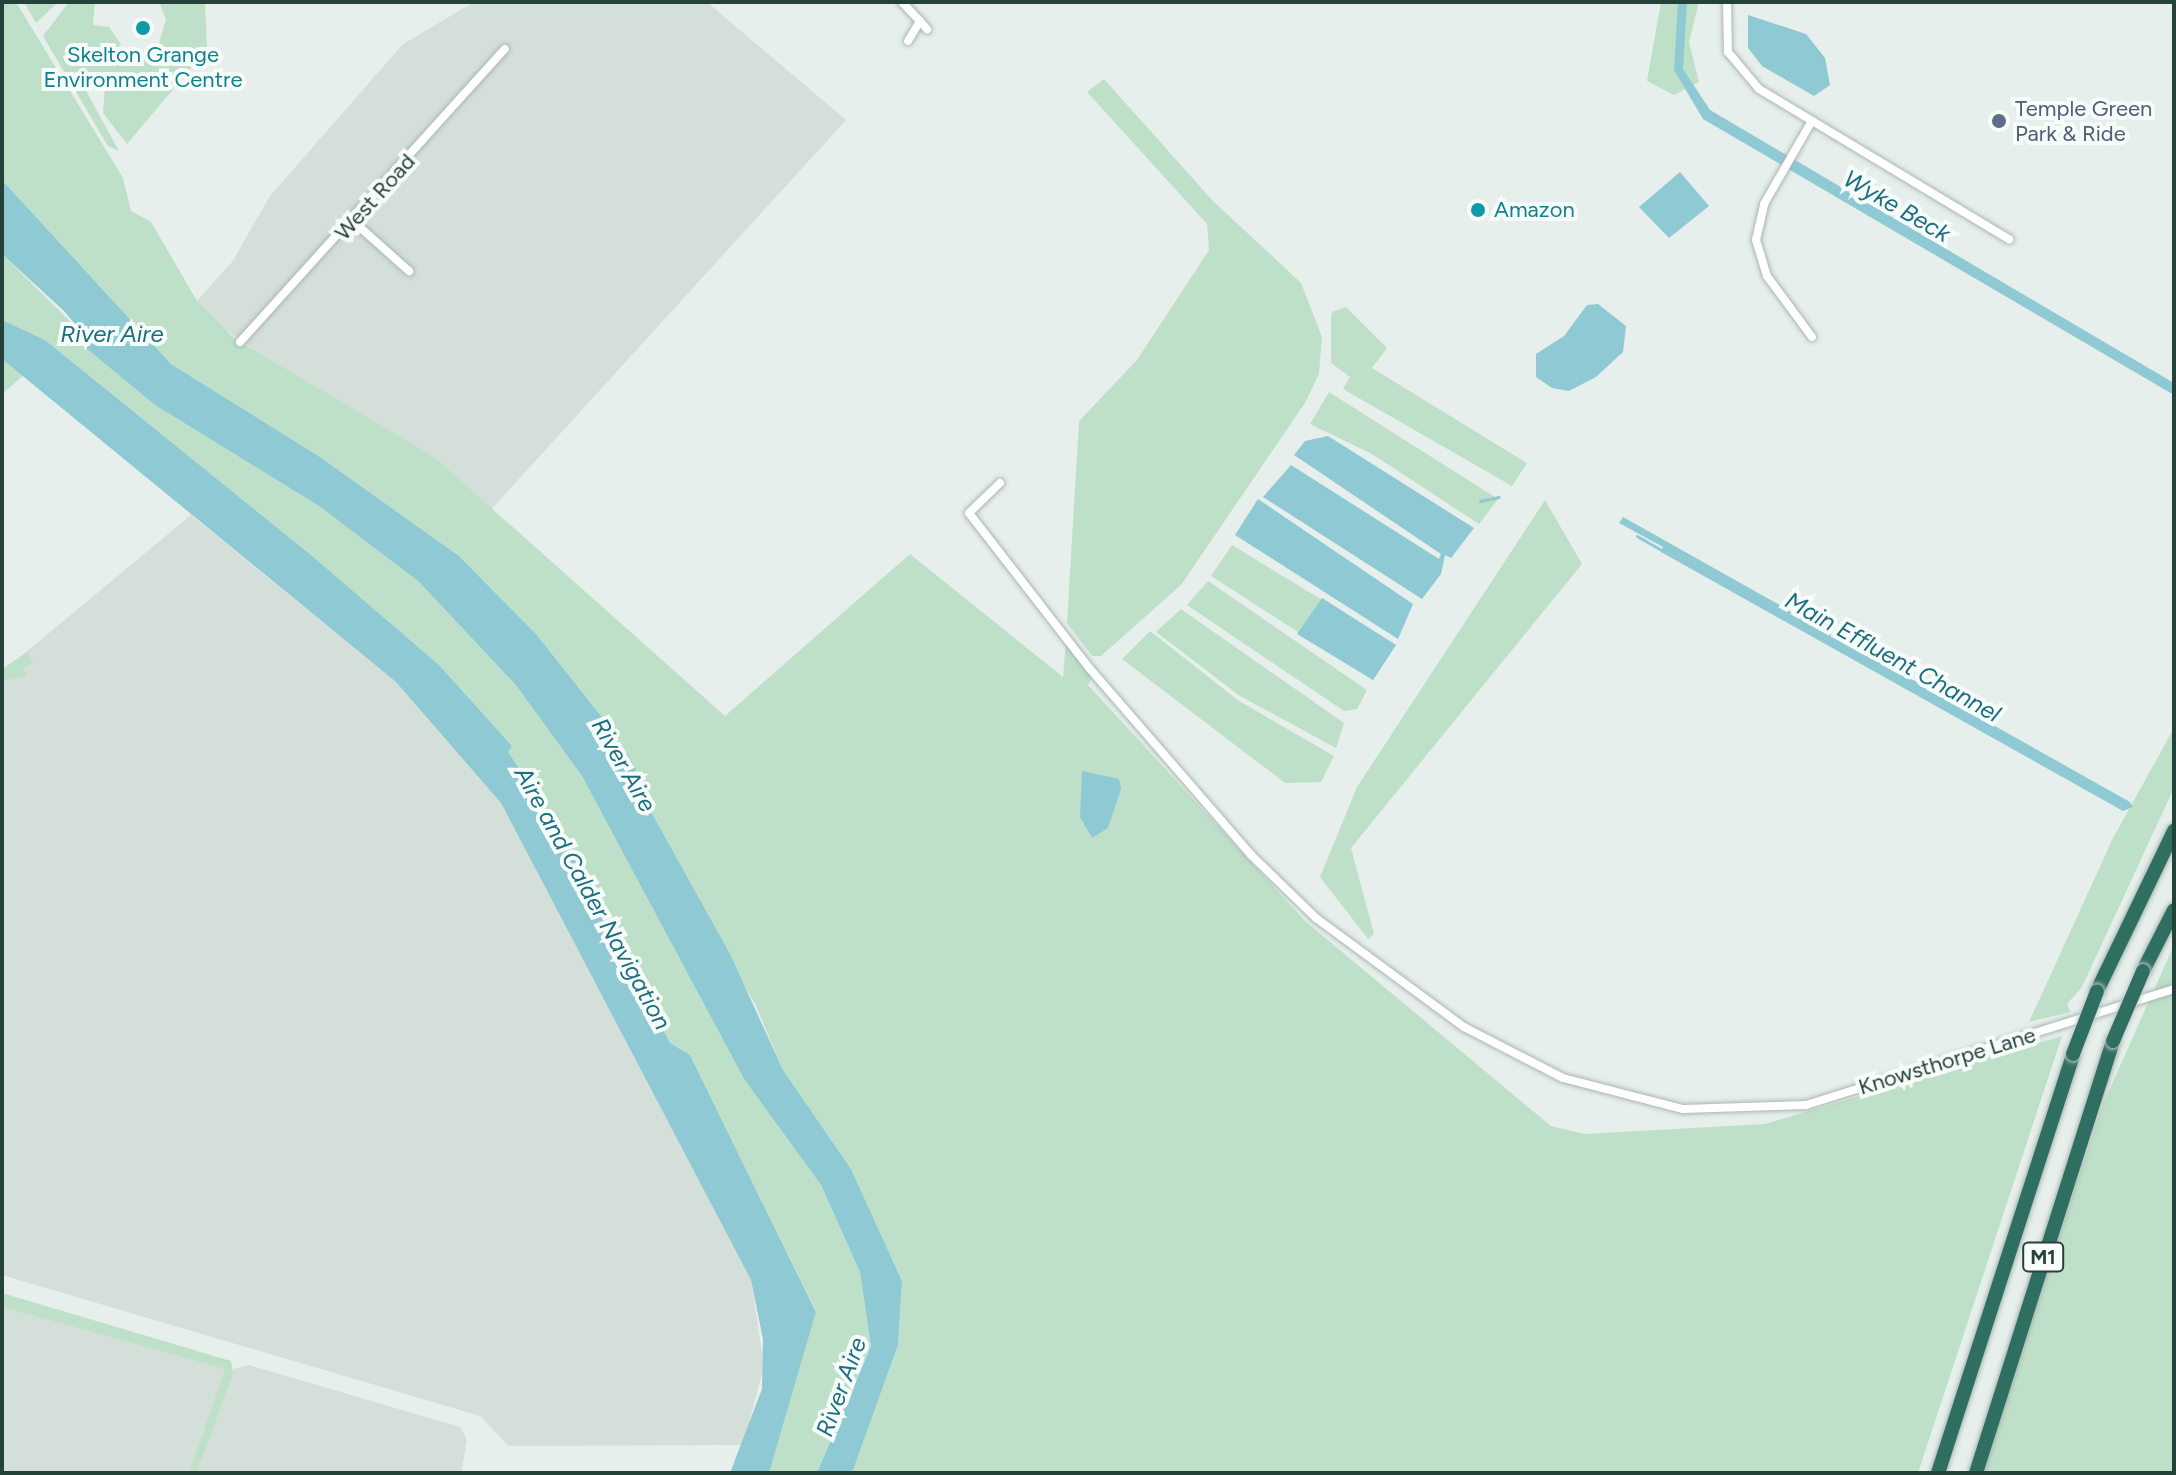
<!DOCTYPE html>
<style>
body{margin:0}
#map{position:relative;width:2176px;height:1475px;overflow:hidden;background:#e6efeb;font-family:Figtree,sans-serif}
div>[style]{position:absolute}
.built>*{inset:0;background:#d4dfda}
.green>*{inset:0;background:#bfe0c8}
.water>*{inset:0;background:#8ec9d4}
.stream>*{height:3px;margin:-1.5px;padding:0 1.5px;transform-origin:1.5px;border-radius:1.5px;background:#8ec9d4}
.roads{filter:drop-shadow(0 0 2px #a8b8b2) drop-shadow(0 0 2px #a8b8b2)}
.street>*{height:8px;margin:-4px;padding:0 4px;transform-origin:4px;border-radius:4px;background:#fff}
.highway>*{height:14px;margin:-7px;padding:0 7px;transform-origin:7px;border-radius:7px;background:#2f6f62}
.bridges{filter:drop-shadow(0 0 2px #c2cac8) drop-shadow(0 0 2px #c2cac8)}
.highway-bridge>*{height:14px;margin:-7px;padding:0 7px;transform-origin:7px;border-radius:7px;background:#2f6f62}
.dots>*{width:22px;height:22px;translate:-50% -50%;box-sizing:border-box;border:4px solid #f7fbf9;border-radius:50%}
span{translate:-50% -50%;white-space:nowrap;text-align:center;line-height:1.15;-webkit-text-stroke:8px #f7fbf9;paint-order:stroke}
.shield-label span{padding:2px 6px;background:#f7fbf9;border:2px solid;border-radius:6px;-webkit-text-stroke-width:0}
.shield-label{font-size:20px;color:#24423a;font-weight:700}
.culture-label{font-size:22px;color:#0d838f}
.left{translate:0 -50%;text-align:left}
.service-label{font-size:22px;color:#4e5e75}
.street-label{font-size:22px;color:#24423a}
.water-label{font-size:24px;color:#1c6f80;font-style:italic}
.frame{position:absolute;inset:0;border:4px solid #24423a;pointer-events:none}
</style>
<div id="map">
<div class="built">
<div style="clip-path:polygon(474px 2px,707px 2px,846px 120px,487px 514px,192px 306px,232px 262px,270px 196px,403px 44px)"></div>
<div style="clip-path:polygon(191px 515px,396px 682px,501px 803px,751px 1280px,764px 1366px,743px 1445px,509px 1446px,480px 1416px,2px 1275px,2px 672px)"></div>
<div style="clip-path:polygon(2px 1307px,226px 1369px,189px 1473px,2px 1473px)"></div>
<div style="clip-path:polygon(249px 1365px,460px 1427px,467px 1440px,461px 1473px,197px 1473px,233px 1369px)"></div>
</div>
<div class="green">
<div style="clip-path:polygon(2px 2px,16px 2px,123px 178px,131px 211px,151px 222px,197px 301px,234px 338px,434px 457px,725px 716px,910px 554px,1063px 677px,1066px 642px,1092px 678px,1088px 685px,1305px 921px,1551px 1126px,1584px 1134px,1765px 1124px,2062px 1036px,1918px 1473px,852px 1473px,898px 1345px,902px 1281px,851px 1169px,783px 1070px,756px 1006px,607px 738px,605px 721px,536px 634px,459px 556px,320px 457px,171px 364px,2px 180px)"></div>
<div style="clip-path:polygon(24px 2px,58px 2px,36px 23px)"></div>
<div style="clip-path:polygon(69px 2px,95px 2px,93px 25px,109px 27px,121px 44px,115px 51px,138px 65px,158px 47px,166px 19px,159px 2px,205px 2px,207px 49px,127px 144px,103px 113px,105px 85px,87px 73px,85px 89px,119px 151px,108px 146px,43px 36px)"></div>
<div style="clip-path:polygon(1661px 2px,1699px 2px,1689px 42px,1699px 82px,1674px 95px,1647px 81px)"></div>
<div style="clip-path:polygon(1104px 79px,1212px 200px,1301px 283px,1322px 337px,1319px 374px,1305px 403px,1181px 585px,1101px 656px,1092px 656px,1067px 623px,1079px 421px,1137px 360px,1209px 250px,1207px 224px,1087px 92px)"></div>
<div style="clip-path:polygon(2px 254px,155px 405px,319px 506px,418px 581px,515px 684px,582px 776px,744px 1079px,821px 1185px,860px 1272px,871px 1345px,817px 1473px,769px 1473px,816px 1311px,690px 1055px,670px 1043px,560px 830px,507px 752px,512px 746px,439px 665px,311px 555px,45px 340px,2px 320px)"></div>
<div style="clip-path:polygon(1346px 307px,1387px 348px,1372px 368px,1527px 463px,1512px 486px,1343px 389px,1350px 377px,1331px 363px,1331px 320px,1332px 312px)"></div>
<div style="clip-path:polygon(2px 359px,23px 376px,2px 394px)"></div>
<div style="clip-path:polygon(1329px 392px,1498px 499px,1479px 524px,1372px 454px,1310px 424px)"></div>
<div style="clip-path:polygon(1545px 500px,1582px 564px,1351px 848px,1374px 934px,1368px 939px,1320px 877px,1357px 787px)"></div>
<div style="clip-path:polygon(1232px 545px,1396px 645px,1373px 680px,1211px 576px)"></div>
<div style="clip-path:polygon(1208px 581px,1367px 690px,1357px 709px,1344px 711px,1187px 605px)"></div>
<div style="clip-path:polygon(1181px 609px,1344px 723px,1336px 748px,1240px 696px,1156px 632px)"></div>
<div style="clip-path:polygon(1150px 631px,1239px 701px,1334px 756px,1321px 782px,1285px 783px,1122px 659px)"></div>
<div style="clip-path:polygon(27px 652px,34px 663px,23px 668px,27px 676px,2px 681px,2px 669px)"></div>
<div style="clip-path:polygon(2174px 728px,2174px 788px,2082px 987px,2067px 1004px,2071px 1012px,2029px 1022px,2113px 838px)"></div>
<div style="clip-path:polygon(2174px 945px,2174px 1473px,1980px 1473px,2104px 1102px)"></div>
<div style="clip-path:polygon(2px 1293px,231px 1361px,233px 1373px,197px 1473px,189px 1473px,225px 1369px,2px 1307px)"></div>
</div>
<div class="water">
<div style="clip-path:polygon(1678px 2px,1687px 2px,1683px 69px,1710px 110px,2174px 383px,2174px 395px,1703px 119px,1674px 70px)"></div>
<div style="clip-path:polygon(1748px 15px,1806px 34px,1825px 58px,1830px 85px,1814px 96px,1762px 66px,1748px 48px)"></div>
<div style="clip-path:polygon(1680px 172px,1709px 206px,1669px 238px,1639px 207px)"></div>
<div style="clip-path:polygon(2px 180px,171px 364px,320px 457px,459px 556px,536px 634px,605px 721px,615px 751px,627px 753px,636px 769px,632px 778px,730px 954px,783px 1070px,851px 1169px,902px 1281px,898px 1345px,852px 1473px,817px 1473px,871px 1346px,860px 1272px,821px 1185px,744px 1079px,582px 776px,515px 684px,418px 581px,319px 506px,155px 405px,85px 347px,86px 337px,64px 311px,2px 254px)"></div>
<div style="clip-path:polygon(1598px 304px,1626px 326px,1623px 352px,1596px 377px,1569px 391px,1552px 388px,1536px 377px,1536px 354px,1564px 336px,1587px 305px)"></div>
<div style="clip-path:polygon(2px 320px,45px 340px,311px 555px,439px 665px,512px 746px,508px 752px,560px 830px,670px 1043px,690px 1055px,816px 1312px,769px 1473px,730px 1473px,762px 1389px,763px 1339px,751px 1280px,501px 803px,396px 682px,2px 359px)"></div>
<div style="clip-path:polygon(1328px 436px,1474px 528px,1451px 558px,1445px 555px,1441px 574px,1422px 599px,1263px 497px,1291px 465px,1439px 559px,1441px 554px,1294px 455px,1305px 441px)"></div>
<div style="clip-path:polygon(1258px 499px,1413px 604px,1398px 639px,1235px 535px)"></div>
<div style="clip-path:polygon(1623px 517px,2130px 802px,2133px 807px,2123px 811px,1661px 552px,1663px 547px,1619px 523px)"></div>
<div style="clip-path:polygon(1322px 598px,1396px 645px,1373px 680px,1297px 634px)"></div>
<div style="clip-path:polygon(1082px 771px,1119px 779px,1121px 789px,1108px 828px,1092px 838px,1080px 817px)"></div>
</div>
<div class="stream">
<div style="left:1480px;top:501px;width:19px;rotate:-12deg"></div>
<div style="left:1637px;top:536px;width:32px;rotate:30deg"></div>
</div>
<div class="roads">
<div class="street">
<div style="left:902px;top:2px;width:26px;rotate:47deg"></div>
<div style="left:1727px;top:2px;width:50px;rotate:88.9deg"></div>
<div style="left:1728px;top:52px;width:48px;rotate:50deg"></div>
<div style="left:1759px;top:89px;width:292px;rotate:31deg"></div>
<div style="left:908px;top:41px;width:23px;rotate:-59deg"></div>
<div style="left:920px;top:21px;width:11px;rotate:49deg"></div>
<div style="left:354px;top:222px;width:74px;rotate:41.7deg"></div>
<div style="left:1812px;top:337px;width:76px;rotate:-126.4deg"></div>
<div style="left:1767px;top:276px;width:38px;rotate:-107deg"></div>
<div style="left:1756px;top:240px;width:37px;rotate:-77deg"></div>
<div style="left:1764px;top:204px;width:96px;rotate:-60deg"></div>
<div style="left:240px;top:342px;width:395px;rotate:-47.9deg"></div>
<div style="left:1000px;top:483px;width:43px;rotate:135.9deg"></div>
<div style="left:969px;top:513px;width:197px;rotate:52.2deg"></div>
<div style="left:1090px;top:669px;width:246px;rotate:49.1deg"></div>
<div style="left:1251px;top:855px;width:91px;rotate:44.1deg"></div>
<div style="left:1316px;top:918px;width:184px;rotate:36.4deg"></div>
<div style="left:1464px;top:1027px;width:111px;rotate:27.3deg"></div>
<div style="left:1563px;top:1078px;width:124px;rotate:14.5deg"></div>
<div style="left:1683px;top:1109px;width:123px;rotate:-1.9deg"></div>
<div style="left:1806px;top:1105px;width:386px;rotate:-17.5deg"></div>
</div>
<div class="highway">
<div style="left:2143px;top:971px;width:68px;rotate:-63.1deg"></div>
<div style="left:2097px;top:991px;width:178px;rotate:-64.3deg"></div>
<div style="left:1938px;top:1473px;width:440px;rotate:-72.1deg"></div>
<div style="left:1976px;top:1473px;width:453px;rotate:-72.4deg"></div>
</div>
</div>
<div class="bridges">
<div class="highway-bridge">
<div style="left:2113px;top:1041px;width:76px;rotate:-66.8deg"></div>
<div style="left:2073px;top:1054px;width:67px;rotate:-69.1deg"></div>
</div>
</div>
<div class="dots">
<div style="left:143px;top:28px;background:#0f9aa8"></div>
<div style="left:1999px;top:121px;background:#5c6f8a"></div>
<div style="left:1478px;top:210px;background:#0f9aa8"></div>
</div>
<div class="shield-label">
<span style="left:2043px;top:1257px">M1</span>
</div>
<div class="culture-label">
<span style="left:143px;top:67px">Skelton Grange<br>Environment Centre</span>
<span class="left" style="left:1494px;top:210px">Amazon</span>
</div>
<div class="service-label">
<span class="left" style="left:2015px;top:121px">Temple Green<br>Park &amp; Ride</span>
</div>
<div class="street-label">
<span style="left:375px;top:197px;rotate:-48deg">West Road</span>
<span style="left:1947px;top:1061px;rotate:-17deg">Knowsthorpe Lane</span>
</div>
<div class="water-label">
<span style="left:1897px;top:206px;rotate:30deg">Wyke Beck</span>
<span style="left:112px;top:334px">River Aire</span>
<span style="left:1893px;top:657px;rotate:29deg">Main Effluent Channel</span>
<span style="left:624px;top:765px;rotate:60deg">River Aire</span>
<span style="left:593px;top:898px;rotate:61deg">Aire and Calder Navigation</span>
<span style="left:841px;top:1387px;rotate:-70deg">River Aire</span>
</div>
<div class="frame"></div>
</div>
